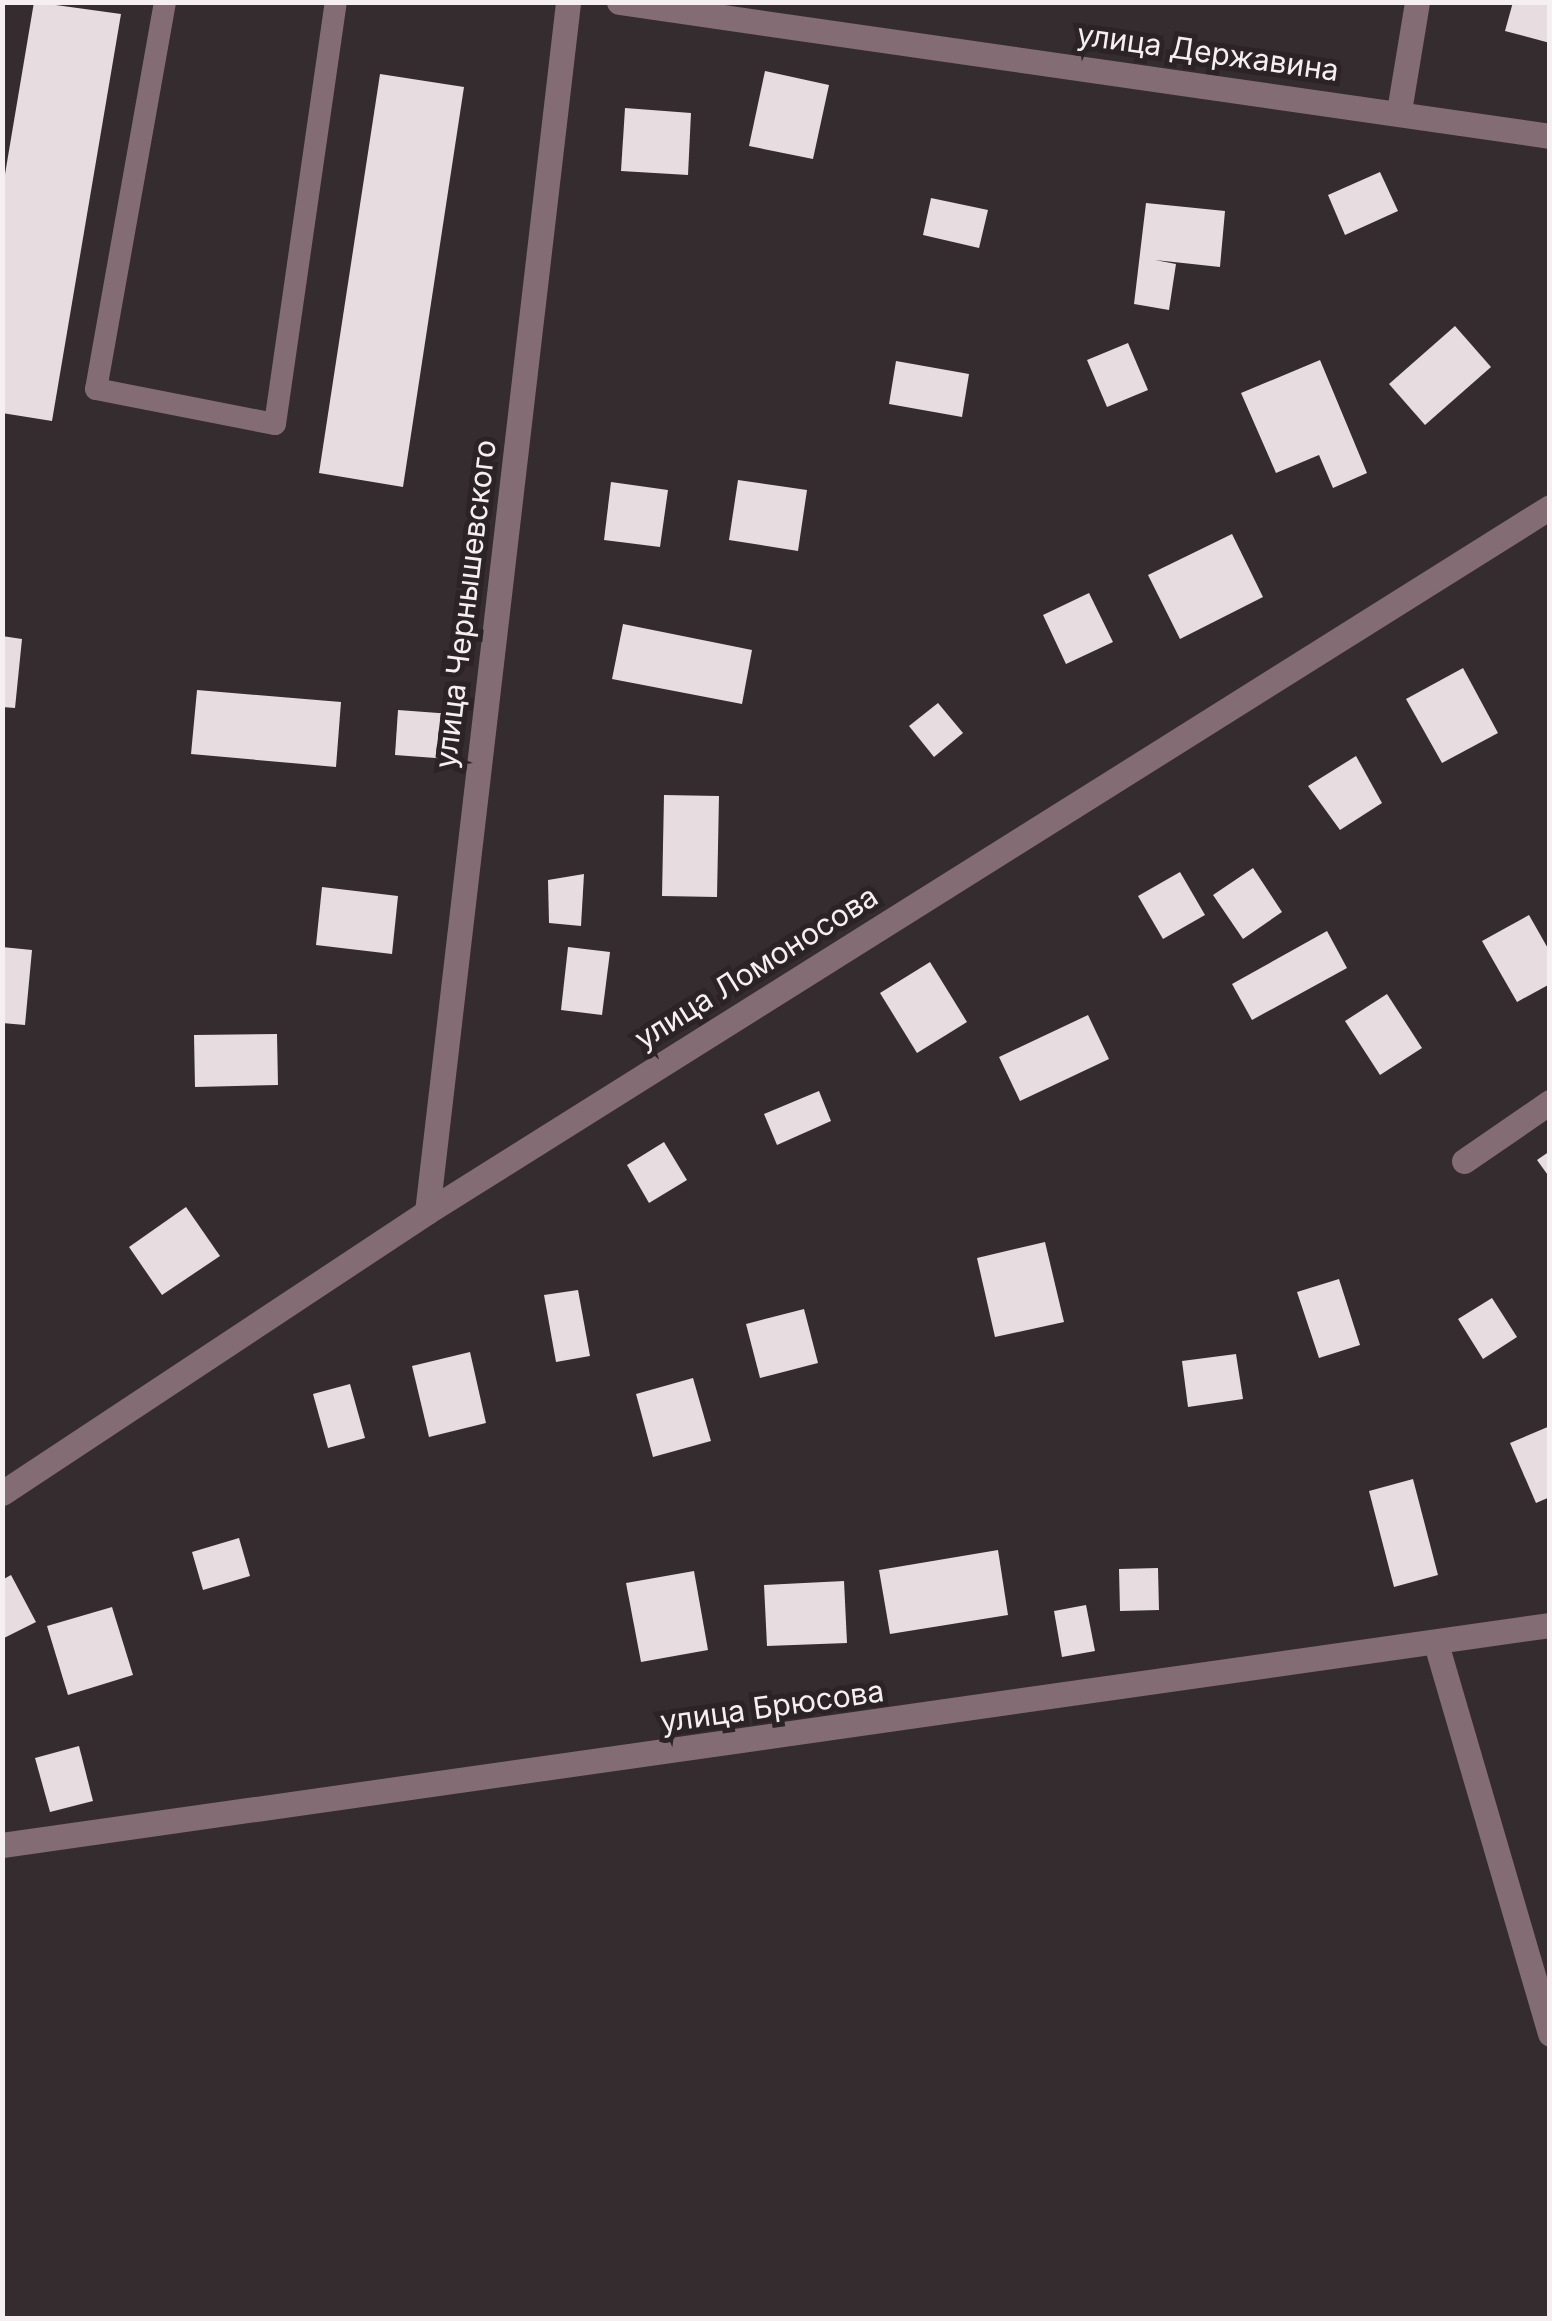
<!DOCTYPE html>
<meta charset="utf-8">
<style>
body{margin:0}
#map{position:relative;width:1552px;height:2321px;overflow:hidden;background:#352c2f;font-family:Inter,sans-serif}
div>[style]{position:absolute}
.building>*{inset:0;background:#e7dcdf}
.service>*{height:22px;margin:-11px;padding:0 11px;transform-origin:11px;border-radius:11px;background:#846c74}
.minor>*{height:25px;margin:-12.5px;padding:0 12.5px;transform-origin:12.5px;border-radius:12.5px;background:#846c74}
.tertiary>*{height:25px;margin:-12.5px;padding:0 12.5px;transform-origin:12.5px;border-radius:12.5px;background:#846c74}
span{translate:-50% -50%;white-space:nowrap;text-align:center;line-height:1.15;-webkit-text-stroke:10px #2b2325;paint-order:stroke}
.street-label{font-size:30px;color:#f5eff1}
.frame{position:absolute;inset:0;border:5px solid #f5eff1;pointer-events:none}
</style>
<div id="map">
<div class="building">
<div style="clip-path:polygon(34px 2px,121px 14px,52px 421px,2px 413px,2px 192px)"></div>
<div style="clip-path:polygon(1513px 2px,1550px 2px,1550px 43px,1505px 31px)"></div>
<div style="clip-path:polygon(765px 71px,829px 85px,813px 159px,749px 146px)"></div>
<div style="clip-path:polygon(380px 74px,464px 87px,403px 487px,319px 473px)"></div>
<div style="clip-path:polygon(625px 108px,691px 113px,688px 175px,621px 171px)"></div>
<div style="clip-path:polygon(1380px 172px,1398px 211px,1345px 235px,1328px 195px)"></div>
<div style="clip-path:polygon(931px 198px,988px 210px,979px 248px,923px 235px)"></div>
<div style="clip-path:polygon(1146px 203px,1225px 211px,1220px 267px,1155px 260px,1176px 264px,1169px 310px,1134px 304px)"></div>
<div style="clip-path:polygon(1455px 326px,1491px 367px,1425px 425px,1389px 384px)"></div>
<div style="clip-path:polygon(1128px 343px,1148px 390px,1107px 407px,1087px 360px)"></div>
<div style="clip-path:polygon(1320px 360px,1367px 473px,1333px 488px,1319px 455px,1276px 473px,1241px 393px)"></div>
<div style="clip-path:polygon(896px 361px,969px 374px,962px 417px,889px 404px)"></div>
<div style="clip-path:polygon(738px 480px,807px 490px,798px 551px,729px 540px)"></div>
<div style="clip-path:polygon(611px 482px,668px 490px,660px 547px,604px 540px)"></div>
<div style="clip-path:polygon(1232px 534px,1263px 597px,1180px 639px,1148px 575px)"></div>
<div style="clip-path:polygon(1089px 593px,1113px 642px,1066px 664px,1043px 615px)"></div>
<div style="clip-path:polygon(623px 624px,752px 650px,742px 704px,612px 679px)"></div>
<div style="clip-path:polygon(2px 636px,22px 639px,15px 708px,2px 707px)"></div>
<div style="clip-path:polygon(1463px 668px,1498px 733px,1442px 763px,1406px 699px)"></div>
<div style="clip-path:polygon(197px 690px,341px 702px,336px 767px,191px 754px)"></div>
<div style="clip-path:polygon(938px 703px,963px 733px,934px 757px,909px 726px)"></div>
<div style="clip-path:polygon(398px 710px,452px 714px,449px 759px,395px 755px)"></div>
<div style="clip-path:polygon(1356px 756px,1382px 803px,1340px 830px,1308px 786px)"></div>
<div style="clip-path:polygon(664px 795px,719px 796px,717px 897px,662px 896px)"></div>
<div style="clip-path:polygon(1253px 868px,1282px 912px,1243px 939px,1213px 895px)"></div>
<div style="clip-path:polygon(1180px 872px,1205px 915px,1163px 939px,1138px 896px)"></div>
<div style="clip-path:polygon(584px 874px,581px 926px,549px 923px,548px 880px)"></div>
<div style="clip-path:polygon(322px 887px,398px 896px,392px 954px,316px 945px)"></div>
<div style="clip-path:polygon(1529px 915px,1550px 952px,1550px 984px,1517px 1002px,1482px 941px)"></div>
<div style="clip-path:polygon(1327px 931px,1347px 968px,1252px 1020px,1232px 984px)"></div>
<div style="clip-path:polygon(2px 947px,32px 950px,25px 1025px,2px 1023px)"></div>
<div style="clip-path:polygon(568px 947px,610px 952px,602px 1015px,561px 1010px)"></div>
<div style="clip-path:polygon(930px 962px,967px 1022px,917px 1053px,880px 993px)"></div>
<div style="clip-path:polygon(1387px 994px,1422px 1048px,1380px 1075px,1345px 1021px)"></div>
<div style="clip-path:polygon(1088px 1015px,1109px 1059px,1020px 1101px,999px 1057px)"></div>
<div style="clip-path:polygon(277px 1034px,278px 1085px,195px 1087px,194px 1035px)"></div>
<div style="clip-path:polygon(819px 1091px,831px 1121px,777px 1145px,764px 1114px)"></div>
<div style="clip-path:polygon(664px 1142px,687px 1180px,649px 1203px,627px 1165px)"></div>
<div style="clip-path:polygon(1550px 1151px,1550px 1178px,1537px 1160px)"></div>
<div style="clip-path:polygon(186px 1207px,220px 1256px,162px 1295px,129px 1247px)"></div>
<div style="clip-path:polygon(1045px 1242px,1064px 1322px,995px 1337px,977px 1258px)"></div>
<div style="clip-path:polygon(1339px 1279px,1360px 1345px,1319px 1358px,1297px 1292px)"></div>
<div style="clip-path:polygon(578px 1290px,590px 1356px,556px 1362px,544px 1295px)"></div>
<div style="clip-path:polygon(1492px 1298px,1517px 1337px,1483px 1359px,1458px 1319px)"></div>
<div style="clip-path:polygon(804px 1309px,818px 1363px,760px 1378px,746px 1324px)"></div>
<div style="clip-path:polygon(470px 1352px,486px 1423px,429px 1437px,412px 1366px)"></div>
<div style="clip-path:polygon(1236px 1354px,1243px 1399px,1188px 1407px,1182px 1361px)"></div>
<div style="clip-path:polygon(693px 1378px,711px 1441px,653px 1457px,636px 1394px)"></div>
<div style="clip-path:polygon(350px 1384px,365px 1438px,328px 1448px,313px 1394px)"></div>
<div style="clip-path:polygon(1550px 1426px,1550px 1497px,1536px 1503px,1510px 1443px)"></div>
<div style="clip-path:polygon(1413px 1479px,1438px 1575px,1394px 1587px,1369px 1491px)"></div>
<div style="clip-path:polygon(239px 1538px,250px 1576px,203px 1590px,192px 1552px)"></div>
<div style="clip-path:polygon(998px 1550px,1008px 1615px,890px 1634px,879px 1570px)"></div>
<div style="clip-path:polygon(1158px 1568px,1159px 1610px,1120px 1611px,1119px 1569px)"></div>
<div style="clip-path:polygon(694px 1571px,708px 1650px,641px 1662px,626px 1583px)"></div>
<div style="clip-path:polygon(11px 1575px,36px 1622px,2px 1639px,2px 1580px)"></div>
<div style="clip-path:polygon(844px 1581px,847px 1643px,767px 1646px,764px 1585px)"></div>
<div style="clip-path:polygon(1086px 1605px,1095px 1651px,1062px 1657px,1054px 1611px)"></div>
<div style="clip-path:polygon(112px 1607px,133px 1675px,68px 1695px,47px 1626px)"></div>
<div style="clip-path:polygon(79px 1746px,93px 1801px,50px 1812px,35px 1758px)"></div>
</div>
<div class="service">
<div style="left:165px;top:2px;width:393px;rotate:100.1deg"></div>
<div style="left:96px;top:389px;width:182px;rotate:11.1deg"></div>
<div style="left:275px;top:424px;width:426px;rotate:-81.8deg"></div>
</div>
<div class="minor">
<div style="left:619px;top:2px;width:941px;rotate:8.19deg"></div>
<div style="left:1399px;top:111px;width:110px;rotate:-80.6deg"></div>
<div style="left:1464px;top:1161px;width:104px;rotate:-34.5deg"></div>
<div style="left:427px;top:1212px;width:1218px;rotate:-83.35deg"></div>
<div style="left:1437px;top:1647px;width:403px;rotate:73.7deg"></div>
<div style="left:2px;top:1845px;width:1564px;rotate:-8.09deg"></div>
</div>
<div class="tertiary">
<div style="left:2px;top:1493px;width:509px;rotate:-33.47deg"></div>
<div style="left:427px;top:1212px;width:1326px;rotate:-32.12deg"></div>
</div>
<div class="street-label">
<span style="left:1208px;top:52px;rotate:8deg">улица Державина</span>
<span style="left:465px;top:604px;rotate:-83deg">улица Чернышевского</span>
<span style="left:756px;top:967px;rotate:-32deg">улица Ломоносова</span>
<span style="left:772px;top:1706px;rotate:-8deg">улица Брюсова</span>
</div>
<div class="frame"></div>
</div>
